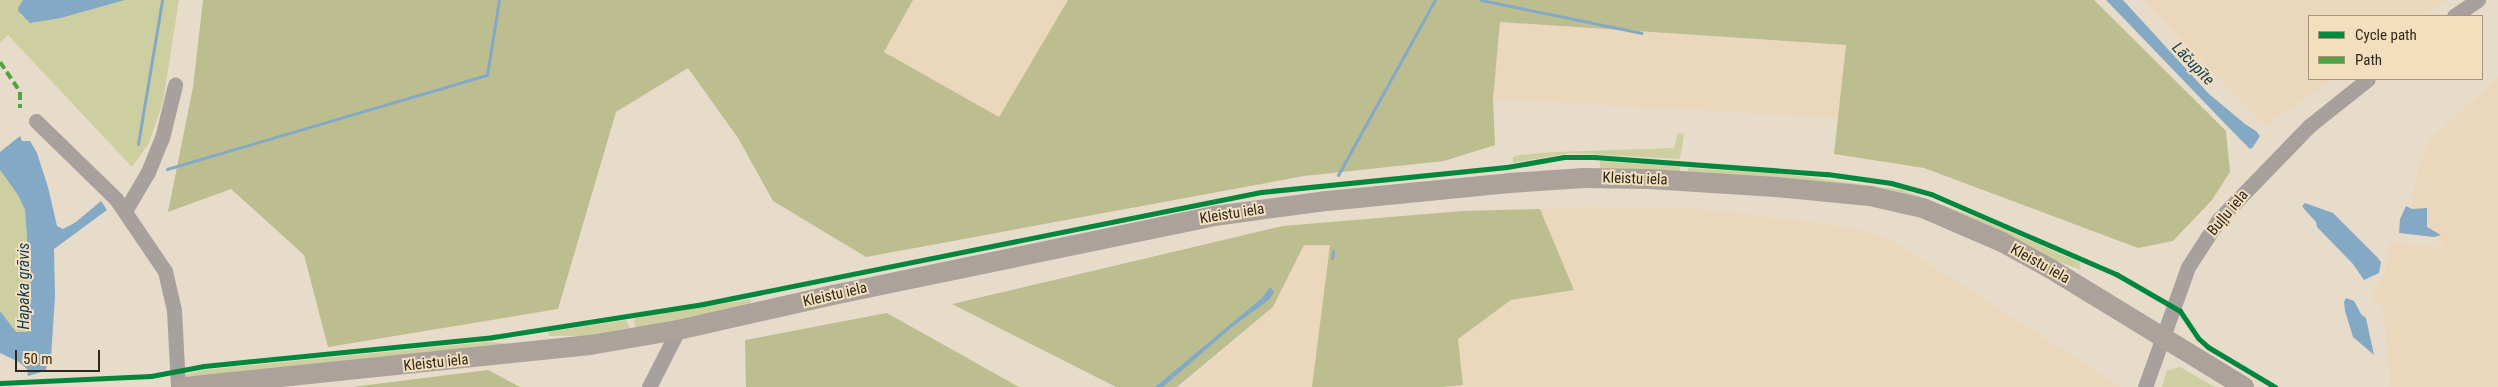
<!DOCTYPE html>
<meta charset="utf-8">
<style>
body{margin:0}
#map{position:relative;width:2498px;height:387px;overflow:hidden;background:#e7dbca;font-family:"Roboto Condensed",sans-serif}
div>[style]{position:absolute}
.built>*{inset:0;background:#ebd8bc}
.green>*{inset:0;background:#cdcfa1}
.forest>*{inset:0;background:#bdbe90}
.water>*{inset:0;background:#84a9c5}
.stream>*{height:3px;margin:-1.5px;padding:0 1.5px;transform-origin:1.5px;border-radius:1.5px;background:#84a9c5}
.minor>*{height:15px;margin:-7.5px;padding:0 7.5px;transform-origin:7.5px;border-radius:7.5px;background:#a7a09c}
.major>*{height:20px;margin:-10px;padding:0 10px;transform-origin:10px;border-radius:10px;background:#aba29b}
.quiet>*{height:4px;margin-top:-2px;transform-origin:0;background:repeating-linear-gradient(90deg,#52a341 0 8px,transparent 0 12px)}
.cycleway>*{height:5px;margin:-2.5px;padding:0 2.5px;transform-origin:2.5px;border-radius:2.5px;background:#00873e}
span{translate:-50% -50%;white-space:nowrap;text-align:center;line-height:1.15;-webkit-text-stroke:4px #f3debe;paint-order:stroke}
.street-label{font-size:15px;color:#30281c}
.water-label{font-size:16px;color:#0e3c5d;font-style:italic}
.legend{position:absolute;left:2308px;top:15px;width:175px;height:65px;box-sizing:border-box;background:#f3debe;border:1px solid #a5957d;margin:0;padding:6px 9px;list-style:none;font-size:15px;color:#30281c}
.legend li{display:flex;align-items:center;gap:10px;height:25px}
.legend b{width:25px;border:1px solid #a5957d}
.scale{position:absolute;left:15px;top:350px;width:85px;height:22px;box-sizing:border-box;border:2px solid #30281c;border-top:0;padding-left:6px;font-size:15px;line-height:18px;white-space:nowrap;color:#30281c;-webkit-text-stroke:4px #f3debe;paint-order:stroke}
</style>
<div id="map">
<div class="built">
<div style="clip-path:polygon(913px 0,1068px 0,999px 117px,884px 52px)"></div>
<div style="clip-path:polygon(2143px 0,2447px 0,2423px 16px,2309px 16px,2309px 79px,2334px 79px,2265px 126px)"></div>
<div style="clip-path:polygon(1500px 22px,1846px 45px,1839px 118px,1493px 99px)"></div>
<div style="clip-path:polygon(2498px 78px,2498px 387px,2391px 387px,2383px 308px,2371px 298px,2384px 276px,2390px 243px,2445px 248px,2411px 203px,2418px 170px,2429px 140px)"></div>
<div style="clip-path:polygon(1586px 207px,1695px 208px,1849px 227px,1893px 241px,2121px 387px,1442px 387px,1463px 384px,1458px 339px,1511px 300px,1574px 290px,1540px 209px)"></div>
<div style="clip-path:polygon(1304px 245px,1330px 245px,1312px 387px,1182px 387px,1273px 307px)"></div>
</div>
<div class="green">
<div style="clip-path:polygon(0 0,23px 0,19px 12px,21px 16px,61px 18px,125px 0,179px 0,163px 102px,149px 143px,132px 167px,8px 35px,0 43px)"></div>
<div style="clip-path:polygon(1678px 133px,1684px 134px,1680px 159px,1571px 153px,1513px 163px,1513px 157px,1519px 155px,1553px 152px,1674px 148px)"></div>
<div style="clip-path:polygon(1600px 161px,1680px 167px,1680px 172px,1632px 172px,1600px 168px)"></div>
<div style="clip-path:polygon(1688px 168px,1784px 174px,1902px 190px,1988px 222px,2062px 255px,2079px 262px,2081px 270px,2048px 258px,1988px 226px,1688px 172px)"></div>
<div style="clip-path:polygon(0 170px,18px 195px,25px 210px,30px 282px,29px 326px,27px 332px,20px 333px,12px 330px,0 311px)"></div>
<div style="clip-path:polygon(751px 299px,751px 304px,747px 308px,636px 328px,634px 321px,636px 318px)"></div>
<div style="clip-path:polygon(626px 320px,630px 328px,584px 336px,549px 336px,548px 332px)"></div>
<div style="clip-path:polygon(487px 342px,510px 344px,195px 378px,183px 375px,204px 370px)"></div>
<div style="clip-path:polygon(2180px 367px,2215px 387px,2162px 387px,2167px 371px)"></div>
</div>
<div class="forest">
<div style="clip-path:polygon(203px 0,913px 0,884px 52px,999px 117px,1068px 0,2094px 0,2226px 131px,2230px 172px,2212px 200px,2173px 241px,2138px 248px,1924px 168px,1834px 154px,1846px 45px,1500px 22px,1493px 99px,1495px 145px,1444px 161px,1304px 176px,866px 257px,773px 201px,738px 138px,688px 68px,616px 112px,558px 309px,328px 347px,304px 255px,231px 189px,168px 212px,193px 87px)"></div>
<div style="clip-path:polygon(1540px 209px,1574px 290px,1511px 300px,1458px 339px,1463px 385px,1442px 387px,1312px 387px,1330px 245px,1304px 245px,1273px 307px,1177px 387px,1116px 387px,952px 304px,1283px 226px,1462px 211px)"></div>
<div style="clip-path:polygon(887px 313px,1019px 387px,746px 387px,745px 340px)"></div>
<div style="clip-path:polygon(488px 370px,520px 387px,352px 387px)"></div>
</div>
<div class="water">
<div style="clip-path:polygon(23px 0,125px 0,61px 18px,30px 23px,19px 12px,18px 8px)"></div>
<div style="clip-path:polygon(2106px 0,2123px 0,2209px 94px,2245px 124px,2256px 131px,2260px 136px,2253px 147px,2250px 149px,2235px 134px)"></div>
<div style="clip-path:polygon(20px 136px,22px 141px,30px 141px,37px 153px,48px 187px,57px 226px,63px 229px,76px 222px,101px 201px,107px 210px,54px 249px,55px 297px,51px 357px,45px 371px,28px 376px,27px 369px,19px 362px,0 353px,0 311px,16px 332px,27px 332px,29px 325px,30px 282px,25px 210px,18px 195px,0 170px,0 152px)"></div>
<div style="clip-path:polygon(2305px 203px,2333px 213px,2377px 257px,2381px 262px,2379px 273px,2364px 280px,2353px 264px,2317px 227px,2316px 222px,2305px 210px,2302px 206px)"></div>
<div style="clip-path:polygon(2406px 206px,2412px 209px,2427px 208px,2427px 227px,2441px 235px,2434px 237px,2399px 233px,2400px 219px)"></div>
<div style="clip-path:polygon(1270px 287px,1274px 292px,1269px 300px,1232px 327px,1163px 387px,1155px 387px,1263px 297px)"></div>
<div style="clip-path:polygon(2346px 298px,2354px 301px,2361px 314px,2366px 318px,2374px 355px,2353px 337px,2345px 311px,2344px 302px)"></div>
</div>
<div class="stream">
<div style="left:1481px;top:0;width:164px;rotate:11.6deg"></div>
<div style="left:138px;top:144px;width:146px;rotate:-80.5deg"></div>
<div style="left:167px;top:169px;width:334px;rotate:-16.4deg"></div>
<div style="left:487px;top:75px;width:76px;rotate:-80.9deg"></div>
<div style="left:1338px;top:175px;width:200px;rotate:-61deg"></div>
<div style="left:1332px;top:258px;width:7px;rotate:-82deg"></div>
</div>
<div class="minor">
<div style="left:2454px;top:16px;width:29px;rotate:-34deg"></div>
<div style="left:36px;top:121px;width:112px;rotate:44.3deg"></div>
<div style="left:116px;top:199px;width:87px;rotate:55.8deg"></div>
<div style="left:165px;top:271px;width:40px;rotate:77deg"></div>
<div style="left:174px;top:310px;width:77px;rotate:87deg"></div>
<div style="left:125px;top:211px;width:45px;rotate:-59.5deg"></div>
<div style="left:148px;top:172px;width:37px;rotate:-68deg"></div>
<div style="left:162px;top:138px;width:55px;rotate:-76.2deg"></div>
<div style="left:649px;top:387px;width:64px;rotate:-63deg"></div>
<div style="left:2145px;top:387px;width:127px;rotate:-70.3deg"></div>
<div style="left:2188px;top:267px;width:57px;rotate:-57.1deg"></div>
<div style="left:2219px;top:219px;width:129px;rotate:-45.9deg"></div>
<div style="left:2309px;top:126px;width:75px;rotate:-38.5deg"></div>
</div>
<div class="major">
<div style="left:184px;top:387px;width:408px;rotate:-5.9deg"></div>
<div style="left:590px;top:345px;width:89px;rotate:-9.7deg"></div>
<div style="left:678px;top:330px;width:159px;rotate:-12.7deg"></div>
<div style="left:833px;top:295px;width:389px;rotate:-11.7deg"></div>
<div style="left:1214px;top:216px;width:114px;rotate:-7.6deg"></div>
<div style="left:1327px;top:201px;width:183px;rotate:-5.6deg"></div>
<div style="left:1509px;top:183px;width:75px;rotate:-3.8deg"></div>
<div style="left:1584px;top:178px;width:65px;rotate:0.9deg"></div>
<div style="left:1649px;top:179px;width:127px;rotate:3.6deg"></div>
<div style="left:1776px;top:187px;width:94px;rotate:5.5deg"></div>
<div style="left:1870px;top:196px;width:54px;rotate:12.8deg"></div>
<div style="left:1923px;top:208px;width:86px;rotate:23.3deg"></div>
<div style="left:2002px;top:242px;width:56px;rotate:28.9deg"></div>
<div style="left:2051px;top:269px;width:226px;rotate:31.4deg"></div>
</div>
<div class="quiet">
<div style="left:0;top:62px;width:36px;rotate:56deg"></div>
<div style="left:20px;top:92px;width:16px;rotate:90deg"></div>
</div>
<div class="cycleway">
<div style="left:0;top:383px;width:151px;rotate:-2.7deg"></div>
<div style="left:151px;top:376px;width:54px;rotate:-10.7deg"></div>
<div style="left:204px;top:366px;width:290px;rotate:-5.7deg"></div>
<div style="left:493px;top:337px;width:213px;rotate:-8.9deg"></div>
<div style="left:703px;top:304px;width:569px;rotate:-11.35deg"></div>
<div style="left:1261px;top:192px;width:247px;rotate:-5.8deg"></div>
<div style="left:1507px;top:167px;width:58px;rotate:-10deg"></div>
<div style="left:1564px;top:157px;width:30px"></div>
<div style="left:1594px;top:157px;width:234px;rotate:4.2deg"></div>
<div style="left:1827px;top:174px;width:65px;rotate:8deg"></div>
<div style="left:1891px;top:183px;width:41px;rotate:15.4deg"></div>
<div style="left:1931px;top:194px;width:202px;rotate:23.4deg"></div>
<div style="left:2116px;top:274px;width:74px;rotate:30deg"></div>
<div style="left:2180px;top:311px;width:32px;rotate:56deg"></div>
<div style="left:2198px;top:338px;width:13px;rotate:42deg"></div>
<div style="left:2208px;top:347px;width:78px;rotate:30.8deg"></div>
</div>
<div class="street-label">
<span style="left:1635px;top:179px;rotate:2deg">Kleistu iela</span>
<span style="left:2228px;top:213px;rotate:-50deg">Buļļu iela</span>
<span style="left:1232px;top:214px;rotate:-9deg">Kleistu iela</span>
<span style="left:2040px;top:264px;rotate:29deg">Kleistu iela</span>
<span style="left:835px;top:295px;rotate:-13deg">Kleistu iela</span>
<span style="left:436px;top:363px;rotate:-6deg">Kleistu iela</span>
</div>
<div class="water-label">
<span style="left:2193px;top:64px;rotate:46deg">Lāčupīte</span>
<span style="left:24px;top:286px;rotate:-90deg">Hapaka grāvis</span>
</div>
<ul class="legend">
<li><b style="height:6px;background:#00873e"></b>Cycle path</li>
<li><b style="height:6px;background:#52a341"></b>Path</li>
</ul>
<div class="scale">50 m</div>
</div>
